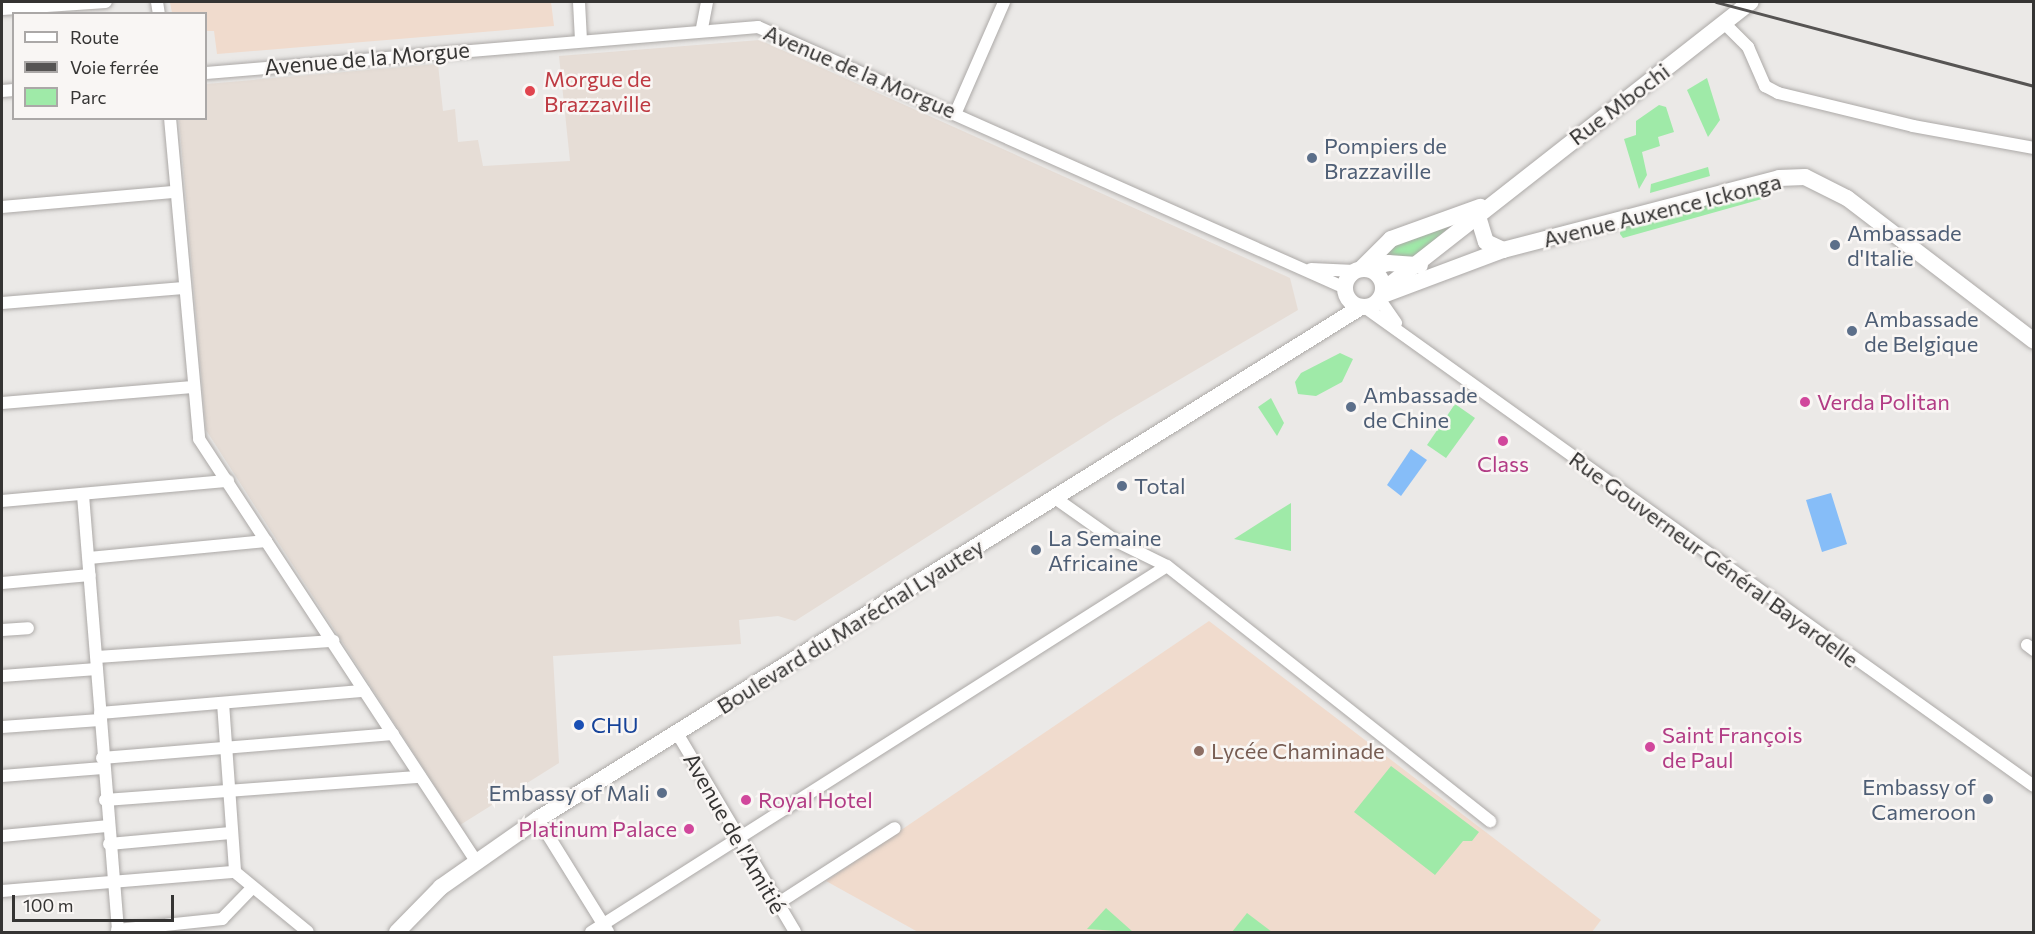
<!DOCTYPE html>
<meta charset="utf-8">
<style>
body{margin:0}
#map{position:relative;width:2035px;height:934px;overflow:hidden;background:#ebe9e7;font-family:Commissioner,sans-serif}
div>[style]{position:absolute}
.built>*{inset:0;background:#e6ddd6}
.education>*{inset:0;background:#f0dbcd}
.green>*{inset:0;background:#9feaa8}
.water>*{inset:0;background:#86bdf8}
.roads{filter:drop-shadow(0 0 2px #aca9a7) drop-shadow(0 0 2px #aca9a7)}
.street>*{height:12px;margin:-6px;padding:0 6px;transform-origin:6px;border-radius:6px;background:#fff}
.secondary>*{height:16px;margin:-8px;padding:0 8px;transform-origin:8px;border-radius:8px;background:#fff}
.secondary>.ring{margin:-8px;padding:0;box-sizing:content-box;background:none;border:16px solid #fff;border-radius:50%}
.rail>*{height:3px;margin:-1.5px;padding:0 1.5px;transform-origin:1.5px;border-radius:1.5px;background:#565453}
.dots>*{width:16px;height:16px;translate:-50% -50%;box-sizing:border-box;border:3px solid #f9f6f4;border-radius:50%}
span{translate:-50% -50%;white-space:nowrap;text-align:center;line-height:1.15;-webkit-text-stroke:5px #f9f6f4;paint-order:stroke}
.street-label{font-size:22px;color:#353433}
.health-label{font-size:22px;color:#be3a42}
.left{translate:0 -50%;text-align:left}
.service-label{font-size:22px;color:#4e5e75}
.right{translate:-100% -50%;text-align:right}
.hotel-label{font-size:22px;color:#b23c85}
.transit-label{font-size:22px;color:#164399}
.education-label{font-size:22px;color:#785e54}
.frame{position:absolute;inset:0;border:3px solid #353433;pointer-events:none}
.legend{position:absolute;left:12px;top:12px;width:195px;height:108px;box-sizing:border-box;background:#f9f6f4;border:2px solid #aba8a7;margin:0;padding:8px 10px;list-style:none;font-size:18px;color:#353433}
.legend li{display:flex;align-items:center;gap:12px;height:30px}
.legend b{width:30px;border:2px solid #aba8a7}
.scale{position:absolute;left:12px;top:895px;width:162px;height:27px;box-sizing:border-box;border:3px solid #353433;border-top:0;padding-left:8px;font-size:18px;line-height:21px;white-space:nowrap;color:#353433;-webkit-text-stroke:4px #f9f6f4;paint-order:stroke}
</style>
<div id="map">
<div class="built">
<div style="clip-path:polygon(760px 40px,1290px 278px,1298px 310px,1114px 418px,795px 621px,778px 616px,739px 620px,741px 644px,553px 656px,559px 763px,460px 825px,206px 430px,179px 119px,206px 118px,206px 84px,438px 64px,443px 111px,455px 109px,458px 142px,478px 140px,483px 166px,570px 161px,559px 56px)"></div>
</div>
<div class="education">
<div style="clip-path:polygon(170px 2px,551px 2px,554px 26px,217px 54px,214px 31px,206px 31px,206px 14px,172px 13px)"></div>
<div style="clip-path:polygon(1209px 621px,1601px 920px,1592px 932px,918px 932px,826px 881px)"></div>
</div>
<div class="green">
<div style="clip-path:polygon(1707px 78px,1720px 120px,1708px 137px,1687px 90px)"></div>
<div style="clip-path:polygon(1659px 105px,1666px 107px,1674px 132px,1658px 137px,1660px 146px,1642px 152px,1647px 175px,1639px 189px,1624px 139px,1636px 135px,1636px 121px)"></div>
<div style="clip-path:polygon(1708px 167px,1710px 176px,1650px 193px,1651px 184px)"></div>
<div style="clip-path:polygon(1760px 188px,1762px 199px,1623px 238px,1620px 234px,1621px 227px)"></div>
<div style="clip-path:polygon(1463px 215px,1411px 261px,1378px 258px,1389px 243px)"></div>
<div style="clip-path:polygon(1340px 353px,1353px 359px,1342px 382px,1316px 396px,1298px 394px,1295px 382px,1301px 373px)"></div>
<div style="clip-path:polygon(1271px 398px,1284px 423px,1277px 436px,1258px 407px)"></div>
<div style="clip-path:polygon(1455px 404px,1475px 418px,1446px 458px,1427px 445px)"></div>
<div style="clip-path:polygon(1291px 503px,1291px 551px,1234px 539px,1278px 511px)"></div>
<div style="clip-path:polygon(1391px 766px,1479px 832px,1472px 841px,1463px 841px,1435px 875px,1354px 812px)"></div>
<div style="clip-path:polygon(1106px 908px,1133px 932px,1087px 929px)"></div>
<div style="clip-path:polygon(1247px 913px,1272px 932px,1232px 932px)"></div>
</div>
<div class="water">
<div style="clip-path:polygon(1411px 449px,1427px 460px,1401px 496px,1387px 485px)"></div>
<div style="clip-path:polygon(1831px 493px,1847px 544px,1822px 552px,1806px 500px)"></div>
</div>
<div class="roads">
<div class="street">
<div style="left:157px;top:2px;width:12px;rotate:81deg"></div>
<div style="left:579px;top:2px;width:37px;rotate:87deg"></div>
<div style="left:2px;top:9px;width:104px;rotate:-3.9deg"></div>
<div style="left:1725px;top:24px;width:33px;rotate:45deg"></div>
<div style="left:1748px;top:47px;width:43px;rotate:66.4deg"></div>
<div style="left:1765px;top:86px;width:15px;rotate:28deg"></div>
<div style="left:1778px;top:93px;width:139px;rotate:13.7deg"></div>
<div style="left:1913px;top:126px;width:123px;rotate:10.3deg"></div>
<div style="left:702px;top:28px;width:26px;rotate:-79deg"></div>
<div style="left:206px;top:73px;width:554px;rotate:-4.76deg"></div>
<div style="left:758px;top:27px;width:642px;rotate:23.97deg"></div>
<div style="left:2px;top:91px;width:12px;rotate:-5deg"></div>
<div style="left:956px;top:112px;width:120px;rotate:-66.4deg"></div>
<div style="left:170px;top:118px;width:322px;rotate:84.8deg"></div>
<div style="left:199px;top:439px;width:505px;rotate:56.72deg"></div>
<div style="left:2px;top:207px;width:174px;rotate:-5deg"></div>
<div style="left:1311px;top:269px;width:44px;rotate:2.6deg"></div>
<div style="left:1380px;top:300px;width:28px;rotate:55deg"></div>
<div style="left:2px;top:303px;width:182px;rotate:-4.7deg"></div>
<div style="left:1366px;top:308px;width:821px;rotate:35.59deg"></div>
<div style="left:2px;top:403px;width:191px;rotate:-4.8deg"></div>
<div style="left:83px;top:495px;width:438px;rotate:85.4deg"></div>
<div style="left:1055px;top:498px;width:75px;rotate:35.2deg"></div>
<div style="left:1116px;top:541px;width:57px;rotate:26.1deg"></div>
<div style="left:1167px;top:566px;width:412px;rotate:38.3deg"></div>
<div style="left:2px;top:501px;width:227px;rotate:-5.1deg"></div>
<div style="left:89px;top:558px;width:178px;rotate:-5.5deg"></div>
<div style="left:2px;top:583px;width:88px;rotate:-5.2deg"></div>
<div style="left:2px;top:630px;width:26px;rotate:-4deg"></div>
<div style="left:2027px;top:645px;width:9px;rotate:36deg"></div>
<div style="left:97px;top:657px;width:237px;rotate:-3.9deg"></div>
<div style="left:2px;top:676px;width:95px;rotate:-4.2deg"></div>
<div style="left:223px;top:703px;width:169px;rotate:85.9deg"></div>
<div style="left:235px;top:872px;width:94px;rotate:39.4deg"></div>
<div style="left:100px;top:713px;width:265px;rotate:-4.8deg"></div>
<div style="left:2px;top:727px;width:98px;rotate:-4.1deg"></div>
<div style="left:677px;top:733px;width:231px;rotate:59.3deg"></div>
<div style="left:102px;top:758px;width:292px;rotate:-4.7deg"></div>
<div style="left:2px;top:776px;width:101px;rotate:-4.5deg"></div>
<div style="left:105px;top:800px;width:316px;rotate:-4.2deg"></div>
<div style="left:538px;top:819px;width:133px;rotate:58.2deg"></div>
<div style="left:2px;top:836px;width:105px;rotate:-5.4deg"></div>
<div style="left:109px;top:844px;width:122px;rotate:-5.2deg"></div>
<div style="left:2px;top:891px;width:234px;rotate:-4.7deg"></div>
<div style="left:777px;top:904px;width:140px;rotate:-32.8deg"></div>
<div style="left:117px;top:930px;width:106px;rotate:-6deg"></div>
<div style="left:222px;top:919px;width:43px;rotate:-45.9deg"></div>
<div style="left:591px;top:932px;width:682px;rotate:-32.43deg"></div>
</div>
<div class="secondary">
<div style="left:1477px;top:213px;width:30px;rotate:73deg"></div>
<div style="left:1486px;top:242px;width:19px;rotate:25deg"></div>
<div class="ring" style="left:1345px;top:269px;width:22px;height:22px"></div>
<div style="left:1361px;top:269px;width:42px;rotate:-45deg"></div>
<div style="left:1391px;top:239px;width:95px;rotate:-19.8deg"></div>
<div style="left:1367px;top:269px;width:22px;rotate:-16deg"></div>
<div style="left:1388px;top:263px;width:32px;rotate:4deg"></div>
<div style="left:1387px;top:287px;width:462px;rotate:-38.1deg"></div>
<div style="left:1383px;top:295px;width:128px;rotate:-20.6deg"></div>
<div style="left:1503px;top:250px;width:285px;rotate:-14.6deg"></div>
<div style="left:1779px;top:178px;width:26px;rotate:-2deg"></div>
<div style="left:1805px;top:177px;width:47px;rotate:26.6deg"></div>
<div style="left:1847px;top:198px;width:235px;rotate:37.4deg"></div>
<div style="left:397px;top:932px;width:63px;rotate:-45.6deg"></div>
<div style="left:441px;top:887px;width:118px;rotate:-35deg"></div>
<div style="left:538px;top:819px;width:969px;rotate:-31.89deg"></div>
</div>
</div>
<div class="rail">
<div style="left:1716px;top:2px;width:329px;rotate:14.8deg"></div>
</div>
<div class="dots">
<div style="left:530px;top:91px;background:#e0444e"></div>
<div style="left:1312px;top:158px;background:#5c6f8a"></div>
<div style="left:1835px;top:245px;background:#5c6f8a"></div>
<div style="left:1852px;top:331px;background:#5c6f8a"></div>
<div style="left:1805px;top:402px;background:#d1479c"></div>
<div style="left:1351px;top:407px;background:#5c6f8a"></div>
<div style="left:1503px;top:441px;background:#d1479c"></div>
<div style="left:1122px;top:486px;background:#5c6f8a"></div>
<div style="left:1036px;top:550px;background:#5c6f8a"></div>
<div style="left:579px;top:725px;background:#1a4fb4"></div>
<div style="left:1650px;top:747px;background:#d1479c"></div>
<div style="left:1199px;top:751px;background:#8d6e63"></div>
<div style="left:662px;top:793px;background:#5c6f8a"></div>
<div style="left:1988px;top:799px;background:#5c6f8a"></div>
<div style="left:746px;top:800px;background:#d1479c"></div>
<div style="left:689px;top:829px;background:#d1479c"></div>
</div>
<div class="street-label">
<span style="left:367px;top:58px;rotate:-5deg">Avenue de la Morgue</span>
<span style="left:860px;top:71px;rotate:23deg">Avenue de la Morgue</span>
<span style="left:1619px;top:104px;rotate:-37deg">Rue Mbochi</span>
<span style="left:1662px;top:210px;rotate:-14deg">Avenue Auxence Ickonga</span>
<span style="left:1714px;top:559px;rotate:36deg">Rue Gouverneur Général Bayardelle</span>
<span style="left:850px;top:626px;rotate:-32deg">Boulevard du Maréchal Lyautey</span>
<span style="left:735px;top:833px;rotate:60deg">Avenue de l'Amitié</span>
</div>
<div class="health-label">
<span class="left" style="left:544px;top:91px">Morgue de<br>Brazzaville</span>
</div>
<div class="service-label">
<span class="left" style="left:1324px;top:158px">Pompiers de<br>Brazzaville</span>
<span class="left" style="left:1847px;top:245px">Ambassade<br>d'Italie</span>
<span class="left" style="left:1864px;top:331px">Ambassade<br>de Belgique</span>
<span class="left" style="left:1363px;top:407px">Ambassade<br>de Chine</span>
<span class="left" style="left:1134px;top:486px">Total</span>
<span class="left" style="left:1048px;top:550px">La Semaine<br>Africaine</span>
<span class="right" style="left:1976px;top:799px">Embassy of<br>Cameroon</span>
<span class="right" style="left:650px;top:793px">Embassy of Mali</span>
</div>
<div class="hotel-label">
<span class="left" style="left:1817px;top:402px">Verda Politan</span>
<span style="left:1503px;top:464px">Class</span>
<span class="left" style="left:1662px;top:747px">Saint François<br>de Paul</span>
<span class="left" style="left:758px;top:800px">Royal Hotel</span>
<span class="right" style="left:677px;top:829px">Platinum Palace</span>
</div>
<div class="transit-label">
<span class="left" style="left:591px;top:725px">CHU</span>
</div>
<div class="education-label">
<span class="left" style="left:1211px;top:751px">Lycée Chaminade</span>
</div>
<div class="frame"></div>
<ul class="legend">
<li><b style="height:8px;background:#fff"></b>Route</li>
<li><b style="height:8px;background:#565453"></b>Voie ferrée</li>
<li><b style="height:16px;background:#9feaa8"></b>Parc</li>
</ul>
<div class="scale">100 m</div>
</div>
